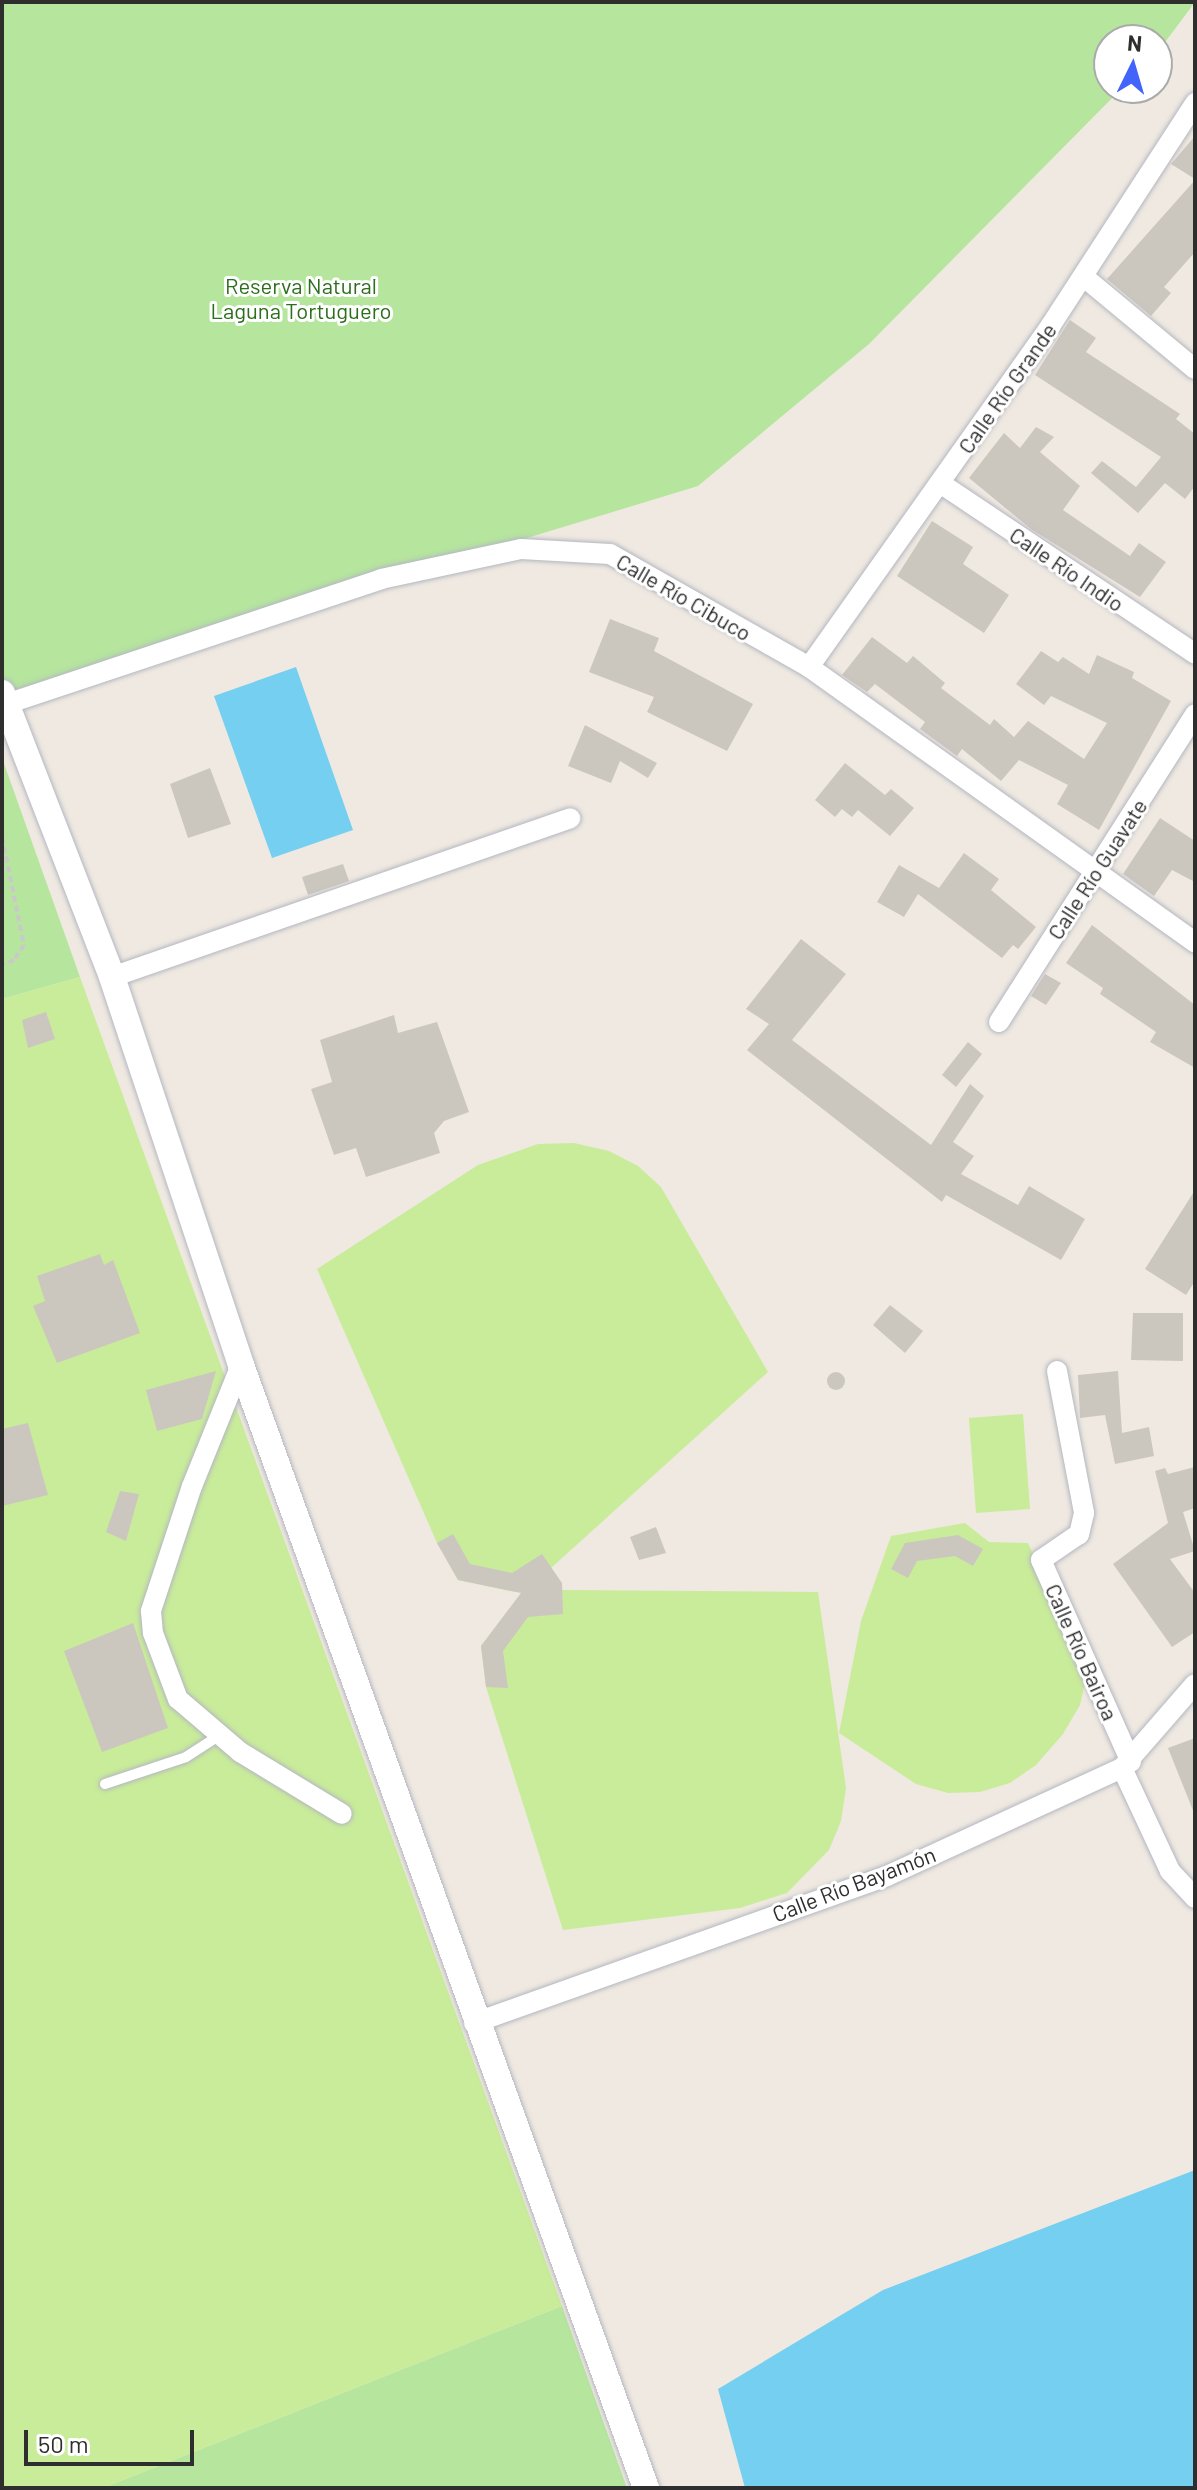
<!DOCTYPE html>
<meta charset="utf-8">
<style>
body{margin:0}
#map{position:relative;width:1197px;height:2490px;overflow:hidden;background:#efe9e1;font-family:Barlow,sans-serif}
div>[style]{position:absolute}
.green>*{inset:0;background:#b6e59e}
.pitch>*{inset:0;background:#c9ec9a}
.water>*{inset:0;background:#75cff0}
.building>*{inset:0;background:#cbc7bf}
.round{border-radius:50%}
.path>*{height:4px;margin-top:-2px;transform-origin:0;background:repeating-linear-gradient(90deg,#c9c9c9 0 6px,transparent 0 10px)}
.roads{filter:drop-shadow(0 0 2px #b4b7c1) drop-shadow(0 0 2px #b4b7c1)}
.service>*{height:10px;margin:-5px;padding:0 5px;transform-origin:5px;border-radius:5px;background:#fff}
.minor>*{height:20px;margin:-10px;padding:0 10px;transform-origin:10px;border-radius:10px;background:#fff}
.tertiary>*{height:26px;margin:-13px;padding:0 13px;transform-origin:13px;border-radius:13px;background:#fff}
span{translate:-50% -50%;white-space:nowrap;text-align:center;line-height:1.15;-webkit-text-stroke:6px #fff;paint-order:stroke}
.park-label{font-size:22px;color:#2c6e1b}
.street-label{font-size:22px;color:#2e2e2e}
.frame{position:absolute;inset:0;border:4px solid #2e2e2e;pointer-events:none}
.north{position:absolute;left:1093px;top:24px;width:80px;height:80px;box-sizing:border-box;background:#fff;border:2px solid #ababab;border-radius:50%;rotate:5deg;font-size:22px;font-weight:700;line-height:32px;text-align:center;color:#2e2e2e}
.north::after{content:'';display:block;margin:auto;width:28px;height:36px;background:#4264fb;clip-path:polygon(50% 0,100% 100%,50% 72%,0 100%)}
.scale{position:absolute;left:24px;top:2430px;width:170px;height:36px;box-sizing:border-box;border:4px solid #2e2e2e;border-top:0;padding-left:10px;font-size:24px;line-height:28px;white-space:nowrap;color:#2e2e2e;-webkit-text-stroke:6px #fff;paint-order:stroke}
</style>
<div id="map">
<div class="green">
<div style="clip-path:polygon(2px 2px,1195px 2px,1157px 53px,1157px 40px,1109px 40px,1109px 88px,1122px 88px,869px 344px,698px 486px,2px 698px)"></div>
<div style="clip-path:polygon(2px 758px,80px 977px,2px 999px)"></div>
<div style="clip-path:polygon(562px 2306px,627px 2488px,103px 2488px)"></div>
</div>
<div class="pitch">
<div style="clip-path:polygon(80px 977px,562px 2306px,103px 2488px,2px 2488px,2px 999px)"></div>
<div style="clip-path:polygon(574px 1143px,609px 1151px,638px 1166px,661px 1187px,768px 1372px,551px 1568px,515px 1592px,458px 1580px,437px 1543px,317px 1269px,478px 1165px,538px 1144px)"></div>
<div style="clip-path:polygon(1023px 1414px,1030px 1509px,976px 1513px,969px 1418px)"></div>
<div style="clip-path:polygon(965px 1523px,989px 1542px,1028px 1543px,1087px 1674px,1080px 1705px,1063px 1734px,1036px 1765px,1010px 1783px,980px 1792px,948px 1793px,916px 1784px,839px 1733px,861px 1621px,891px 1536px)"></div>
<div style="clip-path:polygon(562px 1590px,818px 1592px,846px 1788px,841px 1821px,829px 1850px,787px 1893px,740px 1908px,563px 1930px,486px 1687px,481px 1646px,519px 1596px)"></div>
</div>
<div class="water">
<div style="clip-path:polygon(296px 667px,353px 830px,272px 858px,214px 696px)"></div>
<div style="clip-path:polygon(1195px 2170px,1195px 2488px,745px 2488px,718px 2389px,883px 2290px)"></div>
</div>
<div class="building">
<div style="clip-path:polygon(1195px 136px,1195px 179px,1171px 164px)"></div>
<div style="clip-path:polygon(1195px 180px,1195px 252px,1164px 287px,1171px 293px,1151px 316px,1107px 279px)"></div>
<div style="clip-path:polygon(1070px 320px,1096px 338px,1086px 352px,1180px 414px,1176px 419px,1195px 434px,1195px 486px,1185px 499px,1165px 483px,1138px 513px,1091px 473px,1102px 461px,1136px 487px,1161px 457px,1035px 375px)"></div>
<div style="clip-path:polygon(1036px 427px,1054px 437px,1040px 452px,1080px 486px,1063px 510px,1130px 556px,1139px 543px,1166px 562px,1140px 597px,1031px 529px,969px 478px,1004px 433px,1020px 448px)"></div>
<div style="clip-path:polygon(932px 521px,973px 547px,963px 564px,1009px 595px,984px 633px,897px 576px)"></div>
<div style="clip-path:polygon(610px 619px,659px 638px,654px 651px,753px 704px,727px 751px,647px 712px,654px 697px,589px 672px)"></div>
<div style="clip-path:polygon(872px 637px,907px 663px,913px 656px,945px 683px,941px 688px,990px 725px,994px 719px,1014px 737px,1028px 721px,1084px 759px,1107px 723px,1051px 696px,1044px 705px,1016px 684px,1041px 651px,1058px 662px,1063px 657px,1089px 674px,1097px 655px,1134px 672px,1132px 678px,1171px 701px,1099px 830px,1057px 804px,1068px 785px,1019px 760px,1001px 781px,962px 749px,957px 756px,920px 729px,925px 722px,875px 684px,867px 692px,842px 675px)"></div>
<div style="clip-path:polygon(585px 725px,657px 763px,648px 778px,620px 761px,611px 783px,568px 766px)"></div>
<div style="clip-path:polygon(845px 763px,885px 795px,891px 789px,914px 808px,890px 836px,858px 810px,852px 817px,842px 809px,835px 817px,815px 800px)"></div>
<div style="clip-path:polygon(210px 768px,231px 824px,188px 838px,170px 784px)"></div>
<div style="clip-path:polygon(1160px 818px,1195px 841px,1195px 882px,1172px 870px,1154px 896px,1123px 874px)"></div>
<div style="clip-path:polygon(964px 853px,999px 879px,991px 890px,1036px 927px,1018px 949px,1013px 945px,1002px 958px,918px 894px,904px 917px,877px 902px,899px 865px,939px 888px)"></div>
<div style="clip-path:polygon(343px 864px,349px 881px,308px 895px,302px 877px)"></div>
<div style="clip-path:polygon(1092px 925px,1195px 1005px,1195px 1068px,1150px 1042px,1156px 1032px,1100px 994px,1103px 988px,1066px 963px)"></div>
<div style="clip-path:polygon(801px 939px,846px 974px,792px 1040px,931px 1145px,970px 1084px,984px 1096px,953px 1142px,974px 1156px,961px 1174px,1018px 1205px,1029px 1186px,1085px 1219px,1061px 1260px,946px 1195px,942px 1202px,747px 1050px,769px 1024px,746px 1009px)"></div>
<div style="clip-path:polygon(1045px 974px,1061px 983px,1046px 1005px,1031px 996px)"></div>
<div style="clip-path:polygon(46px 1012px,55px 1039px,28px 1048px,22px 1020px)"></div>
<div style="clip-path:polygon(394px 1015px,398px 1033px,437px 1022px,469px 1112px,444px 1121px,434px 1133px,440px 1153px,366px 1177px,356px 1148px,334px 1155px,311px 1089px,332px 1082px,320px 1040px)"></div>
<div style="clip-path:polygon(968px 1042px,982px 1054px,956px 1087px,942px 1075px)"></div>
<div style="clip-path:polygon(1195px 1190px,1195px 1281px,1186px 1295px,1145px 1269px)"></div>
<div style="clip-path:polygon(100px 1254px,104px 1265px,113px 1260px,140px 1333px,57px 1363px,33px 1306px,45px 1301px,37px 1276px)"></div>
<div style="clip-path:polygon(890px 1305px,923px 1331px,905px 1353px,873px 1325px)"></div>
<div style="clip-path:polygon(1133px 1313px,1183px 1313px,1183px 1361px,1131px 1360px)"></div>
<div style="clip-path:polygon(216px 1371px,202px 1419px,157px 1431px,146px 1390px)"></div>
<div style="clip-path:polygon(1118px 1371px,1122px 1433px,1149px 1427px,1154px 1456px,1115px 1464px,1105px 1415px,1080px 1418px,1078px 1375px)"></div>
<div class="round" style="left:827px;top:1372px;width:18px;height:18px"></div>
<div style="clip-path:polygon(28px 1423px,48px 1495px,2px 1506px,2px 1429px)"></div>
<div style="clip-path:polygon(1195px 1467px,1195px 1508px,1183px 1512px,1195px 1551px,1170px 1559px,1195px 1593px,1195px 1632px,1172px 1647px,1113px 1564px,1168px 1523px,1155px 1471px,1165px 1468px,1168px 1474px)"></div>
<div style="clip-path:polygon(120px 1491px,139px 1494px,126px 1541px,106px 1532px)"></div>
<div style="clip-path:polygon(656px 1527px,666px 1553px,639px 1560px,630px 1537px)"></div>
<div style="clip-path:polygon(453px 1534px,470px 1564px,512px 1573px,542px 1554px,562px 1583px,563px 1614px,528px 1617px,503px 1651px,508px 1688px,486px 1687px,481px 1646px,521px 1593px,458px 1580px,437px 1543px)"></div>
<div style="clip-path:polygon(958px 1535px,983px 1549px,973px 1566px,955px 1556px,917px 1561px,908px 1578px,891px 1569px,905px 1543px)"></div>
<div style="clip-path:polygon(133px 1623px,168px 1728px,102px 1752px,64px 1651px)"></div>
<div style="clip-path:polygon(1195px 1738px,1195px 1813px,1194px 1813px,1168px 1748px)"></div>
</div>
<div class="path">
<div style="left:2px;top:837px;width:110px;rotate:78.5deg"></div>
<div style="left:24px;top:945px;width:18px;rotate:124deg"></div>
<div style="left:14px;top:960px;width:13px;rotate:157deg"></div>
</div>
<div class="roads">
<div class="service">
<div style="left:105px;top:1784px;width:85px;rotate:-18.4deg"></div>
<div style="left:186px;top:1757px;width:40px;rotate:-32.9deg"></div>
</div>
<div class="minor">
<div style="left:1084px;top:277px;width:144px;rotate:39.7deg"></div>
<div style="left:940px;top:483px;width:307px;rotate:33.8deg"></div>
<div style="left:809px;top:667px;width:419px;rotate:-54.7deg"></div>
<div style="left:1051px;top:325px;width:265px;rotate:-57deg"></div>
<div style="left:6px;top:704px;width:395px;rotate:-18.4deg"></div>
<div style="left:381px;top:579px;width:143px;rotate:-12.1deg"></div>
<div style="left:521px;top:549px;width:89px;rotate:3.2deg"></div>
<div style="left:610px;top:554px;width:229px;rotate:29.6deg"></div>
<div style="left:809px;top:667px;width:474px;rotate:35.5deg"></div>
<div style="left:112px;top:977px;width:485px;rotate:-19.1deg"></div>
<div style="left:999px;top:1022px;width:365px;rotate:-57.5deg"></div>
<div style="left:241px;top:1365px;width:131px;rotate:112deg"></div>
<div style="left:192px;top:1486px;width:132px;rotate:108.2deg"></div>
<div style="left:151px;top:1611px;width:22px;rotate:85deg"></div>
<div style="left:153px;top:1633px;width:71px;rotate:69.3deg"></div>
<div style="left:178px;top:1699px;width:82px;rotate:40.5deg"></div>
<div style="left:240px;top:1752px;width:119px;rotate:31.3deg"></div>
<div style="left:1057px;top:1371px;width:145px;rotate:79.2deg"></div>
<div style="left:1084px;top:1513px;width:22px;rotate:103deg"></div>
<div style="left:1079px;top:1534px;width:46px;rotate:145.6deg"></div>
<div style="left:1041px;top:1560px;width:221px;rotate:66deg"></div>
<div style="left:1122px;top:1768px;width:114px;rotate:65deg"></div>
<div style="left:1170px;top:1871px;width:37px;rotate:47deg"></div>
<div style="left:474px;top:2023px;width:438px;rotate:-19.6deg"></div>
<div style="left:887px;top:1876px;width:259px;rotate:-24.7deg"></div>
<div style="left:1122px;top:1768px;width:111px;rotate:-49deg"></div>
</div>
<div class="tertiary">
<div style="left:2px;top:693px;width:305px;rotate:68.8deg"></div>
<div style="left:112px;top:977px;width:409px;rotate:71.6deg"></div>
<div style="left:241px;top:1365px;width:1194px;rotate:70.17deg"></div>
</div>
</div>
<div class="park-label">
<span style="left:301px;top:298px">Reserva Natural<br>Laguna Tortuguero</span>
</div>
<div class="street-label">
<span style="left:1007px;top:388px;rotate:-55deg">Calle Río Grande</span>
<span style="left:1067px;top:569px;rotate:34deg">Calle Río Indio</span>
<span style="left:684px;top:597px;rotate:30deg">Calle Río Cibuco</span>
<span style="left:1097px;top:869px;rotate:-57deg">Calle Río Guavate</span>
<span style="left:1082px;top:1652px;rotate:66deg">Calle Río Bairoa</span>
<span style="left:854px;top:1884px;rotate:-21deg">Calle Río Bayamón</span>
</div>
<div class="frame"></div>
<div class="north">N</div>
<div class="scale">50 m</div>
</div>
